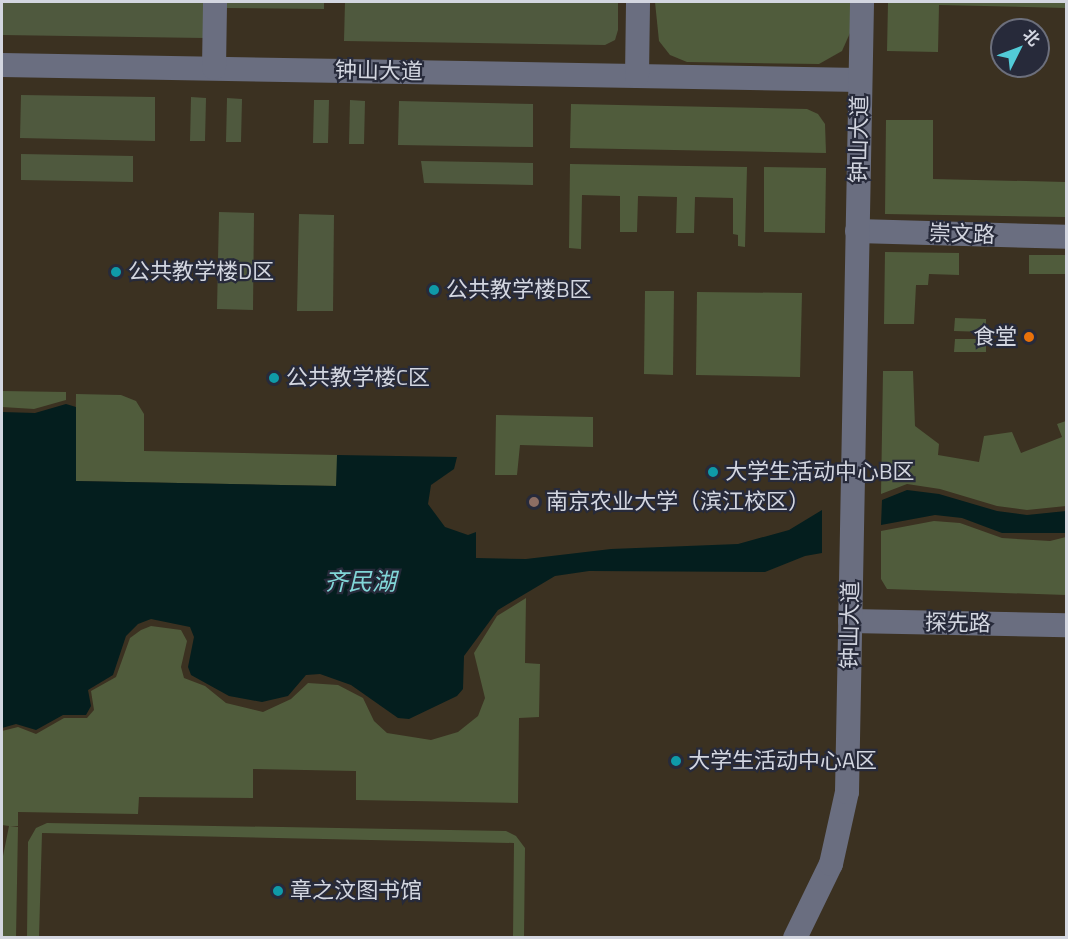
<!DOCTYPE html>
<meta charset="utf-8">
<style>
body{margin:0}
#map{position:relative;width:1068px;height:939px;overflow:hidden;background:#272a3a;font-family:"Titillium Web","Noto Sans SC",sans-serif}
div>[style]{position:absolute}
.education>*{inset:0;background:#3b3121}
.green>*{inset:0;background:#4f593e}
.forest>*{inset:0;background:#505c3c}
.water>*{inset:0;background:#041e1e}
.minor>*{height:24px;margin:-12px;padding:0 12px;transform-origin:12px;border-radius:12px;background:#6a6e80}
.dots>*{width:16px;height:16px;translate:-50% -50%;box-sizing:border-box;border:3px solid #272a3a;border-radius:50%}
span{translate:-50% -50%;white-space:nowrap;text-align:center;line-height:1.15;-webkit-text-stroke:4.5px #272a3a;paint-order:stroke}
.street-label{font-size:22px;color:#d3d6e0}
.poi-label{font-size:22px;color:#d3d6e0}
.left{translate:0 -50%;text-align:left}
.right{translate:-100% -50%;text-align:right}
.water-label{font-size:24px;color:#81d6d7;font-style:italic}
.frame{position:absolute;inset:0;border:3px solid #d3d6e0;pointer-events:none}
.north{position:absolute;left:990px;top:18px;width:60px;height:60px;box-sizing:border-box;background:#272a3a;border:2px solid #6c6f7c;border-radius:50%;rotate:48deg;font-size:16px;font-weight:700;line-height:24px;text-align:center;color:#d3d6e0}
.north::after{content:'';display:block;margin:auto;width:21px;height:27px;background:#52cbd8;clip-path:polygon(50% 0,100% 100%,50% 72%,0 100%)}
</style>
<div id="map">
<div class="education">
<div style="clip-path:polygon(evenodd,2px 2px,1066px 2px,1066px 937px,2px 937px,2px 2px,1002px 30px,1038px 30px,1038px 66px,1002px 66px,1002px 30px)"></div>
</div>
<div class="green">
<div style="clip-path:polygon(2px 2px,205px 2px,204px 38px,2px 35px)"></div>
<div style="clip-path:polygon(226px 2px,324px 2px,324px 9px,226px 8px)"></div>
<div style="clip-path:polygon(345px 2px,618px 2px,618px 30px,615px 40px,605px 45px,344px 41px)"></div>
<div style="clip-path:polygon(21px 95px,155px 97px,155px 141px,20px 138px)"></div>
<div style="clip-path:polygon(191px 97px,206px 98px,205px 141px,190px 141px)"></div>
<div style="clip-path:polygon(227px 98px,242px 99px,241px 142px,226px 142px)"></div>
<div style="clip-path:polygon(314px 100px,329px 100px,328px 143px,313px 143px)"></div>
<div style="clip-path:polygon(350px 100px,365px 101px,364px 144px,349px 144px)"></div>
<div style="clip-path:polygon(399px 101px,533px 104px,533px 147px,398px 145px)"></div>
<div style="clip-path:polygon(21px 154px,133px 156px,133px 182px,21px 180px)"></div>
<div style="clip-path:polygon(421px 161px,533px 163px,533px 185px,424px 183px)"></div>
<div style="clip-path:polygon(219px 212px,254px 213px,253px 310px,217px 309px)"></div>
<div style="clip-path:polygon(299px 214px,334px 215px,333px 311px,297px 311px)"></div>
</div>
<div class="forest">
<div style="clip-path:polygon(655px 2px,852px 2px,850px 33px,842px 51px,819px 64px,687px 62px,670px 55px,659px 41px)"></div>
<div style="clip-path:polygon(888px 2px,1066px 2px,1066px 8px,939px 5px,938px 52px,887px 51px)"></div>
<div style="clip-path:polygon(571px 104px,807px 109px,818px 114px,825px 124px,826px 153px,570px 148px)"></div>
<div style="clip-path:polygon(886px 120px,933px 120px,933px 179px,1066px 182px,1066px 217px,885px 214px)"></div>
<div style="clip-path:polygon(570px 164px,747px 167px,745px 247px,738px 246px,738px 235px,733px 234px,733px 198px,695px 197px,694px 233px,676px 233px,677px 197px,638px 196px,637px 232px,620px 232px,620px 196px,582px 195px,581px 249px,569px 248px)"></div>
<div style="clip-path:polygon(764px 167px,826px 168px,825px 233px,764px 232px)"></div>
<div style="clip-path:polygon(885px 252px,959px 253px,959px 275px,929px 274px,928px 285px,916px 285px,914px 324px,884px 324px)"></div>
<div style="clip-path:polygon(1029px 255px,1066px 255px,1066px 274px,1029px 274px)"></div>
<div style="clip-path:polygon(645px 291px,674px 291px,673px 375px,644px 374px)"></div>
<div style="clip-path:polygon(697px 292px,802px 293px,800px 377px,696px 375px)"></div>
<div style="clip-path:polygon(955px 318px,986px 319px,986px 332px,954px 331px)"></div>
<div style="clip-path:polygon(955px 339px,986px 339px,986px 352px,954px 352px)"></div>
<div style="clip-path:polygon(883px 371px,913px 371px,915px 426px,939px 444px,938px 455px,979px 462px,984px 436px,1012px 432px,1021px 453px,1062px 437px,1057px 424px,1066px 421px,1066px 506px,1027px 510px,997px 506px,940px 489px,907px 484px,881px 494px)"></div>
<div style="clip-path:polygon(2px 391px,66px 392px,66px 400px,34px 409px,2px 407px)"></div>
<div style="clip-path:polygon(76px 394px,121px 395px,136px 401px,144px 414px,144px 451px,337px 455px,337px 486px,75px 481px)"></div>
<div style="clip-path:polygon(496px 415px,593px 417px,593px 447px,520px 445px,517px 475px,495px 475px)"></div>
<div style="clip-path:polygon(934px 521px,960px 523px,1002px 538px,1050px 541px,1066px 537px,1066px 595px,887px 589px,881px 579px,881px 531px)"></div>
<div style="clip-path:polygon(526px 598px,525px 663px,540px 664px,539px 717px,519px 718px,518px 803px,356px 800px,356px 771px,253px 769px,253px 798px,139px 797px,138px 814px,18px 812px,18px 826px,10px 826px,18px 827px,16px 938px,2px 937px,2px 861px,9px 826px,2px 825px,2px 731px,18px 727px,36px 734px,64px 718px,87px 718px,94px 710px,91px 691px,116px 677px,130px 638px,141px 630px,151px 626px,181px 630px,187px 641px,181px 667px,184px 678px,205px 686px,226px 703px,263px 712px,291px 699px,308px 683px,338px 685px,363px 698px,374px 721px,387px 733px,431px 740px,458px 732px,478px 716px,485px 698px,474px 653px,497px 616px)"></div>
<div style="clip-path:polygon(47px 823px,506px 831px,516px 836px,525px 848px,524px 937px,513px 937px,514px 843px,42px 833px,39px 937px,27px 937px,28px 842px,36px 828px)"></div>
</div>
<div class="water">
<div style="clip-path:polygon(66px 404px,76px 407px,76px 481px,336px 486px,337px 455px,457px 457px,454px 469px,431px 485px,428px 504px,445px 527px,468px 535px,476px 532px,476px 558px,526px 559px,611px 549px,738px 544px,789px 530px,822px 510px,822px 553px,805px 556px,765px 572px,589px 571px,555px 576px,498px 610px,464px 656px,463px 689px,457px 696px,409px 719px,398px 718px,351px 685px,320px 674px,306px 675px,288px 696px,262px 702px,229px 696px,191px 675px,188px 667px,194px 637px,190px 627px,151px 619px,138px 624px,126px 636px,113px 675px,88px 690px,91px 706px,86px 715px,63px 715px,36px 730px,16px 724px,2px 728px,2px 412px,35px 413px)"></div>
<div style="clip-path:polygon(907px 490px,939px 494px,997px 511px,1027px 515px,1066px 511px,1066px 533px,1002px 533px,962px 518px,935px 515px,881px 525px,882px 500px)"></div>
</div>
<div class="minor">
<div style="left:2px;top:65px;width:858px;rotate:1deg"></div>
<div style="left:214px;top:68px;width:66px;rotate:-89.1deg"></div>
<div style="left:637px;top:76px;width:74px;rotate:-89.2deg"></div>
<div style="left:857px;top:231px;width:209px;rotate:1.6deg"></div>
<div style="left:850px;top:621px;width:216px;rotate:1.1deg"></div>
<div style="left:795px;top:938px;width:82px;rotate:-64.1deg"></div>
<div style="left:831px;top:864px;width:74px;rotate:-77.5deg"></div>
<div style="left:847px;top:792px;width:790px;rotate:-88.91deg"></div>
</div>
<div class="dots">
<div style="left:116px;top:272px;background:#0f9aa8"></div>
<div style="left:434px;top:290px;background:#0f9aa8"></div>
<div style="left:1029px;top:337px;background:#e8710a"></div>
<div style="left:274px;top:378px;background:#0f9aa8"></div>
<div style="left:713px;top:472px;background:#0f9aa8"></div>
<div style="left:534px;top:502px;background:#8d6e63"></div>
<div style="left:676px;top:761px;background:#0f9aa8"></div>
<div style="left:278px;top:891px;background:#0f9aa8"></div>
</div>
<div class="street-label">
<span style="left:379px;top:71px;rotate:1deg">钟山大道</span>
<span style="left:859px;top:139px;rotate:-89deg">钟山大道</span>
<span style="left:962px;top:234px;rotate:2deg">崇文路</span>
<span style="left:958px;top:623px;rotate:1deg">探先路</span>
<span style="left:850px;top:625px;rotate:-89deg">钟山大道</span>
</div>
<div class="poi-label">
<span class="left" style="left:128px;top:272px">公共教学楼D区</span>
<span class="left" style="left:446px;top:290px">公共教学楼B区</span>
<span class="right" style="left:1017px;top:337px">食堂</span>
<span class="left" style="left:286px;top:378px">公共教学楼C区</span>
<span class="left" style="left:725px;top:472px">大学生活动中心B区</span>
<span class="left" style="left:546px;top:502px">南京农业大学（滨江校区）</span>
<span class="left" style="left:688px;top:761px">大学生活动中心A区</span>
<span class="left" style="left:290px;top:891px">章之汶图书馆</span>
</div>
<div class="water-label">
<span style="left:360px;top:582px">齐民湖</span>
</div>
<div class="frame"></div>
<div class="north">北</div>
</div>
